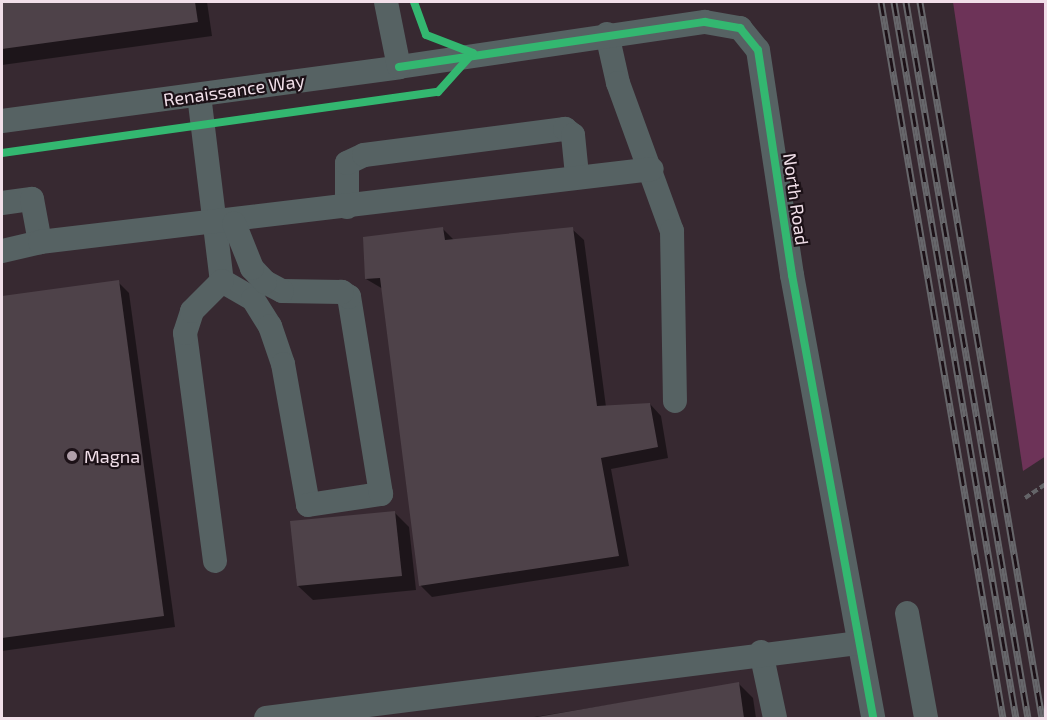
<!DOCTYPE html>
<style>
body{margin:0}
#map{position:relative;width:1047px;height:720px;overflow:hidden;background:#372931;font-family:"Exo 2",sans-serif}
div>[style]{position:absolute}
.green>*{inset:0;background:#6d3358}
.shadow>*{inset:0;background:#0007}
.building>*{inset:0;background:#4e4249}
.path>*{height:4px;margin-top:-2px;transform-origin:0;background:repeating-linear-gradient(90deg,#646468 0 6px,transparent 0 9px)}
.minor>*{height:24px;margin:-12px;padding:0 12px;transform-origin:12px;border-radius:12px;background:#566263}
.rail>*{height:7px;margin-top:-3.5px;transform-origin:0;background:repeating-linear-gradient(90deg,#1c1117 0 14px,#67676b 0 28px);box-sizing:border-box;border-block:2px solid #67676b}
.cycleway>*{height:8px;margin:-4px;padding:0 4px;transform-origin:4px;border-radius:4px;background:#33b770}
.dots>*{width:16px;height:16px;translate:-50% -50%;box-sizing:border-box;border:3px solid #1c1117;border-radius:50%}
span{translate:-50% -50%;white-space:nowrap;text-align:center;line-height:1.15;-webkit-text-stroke:4.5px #1c1117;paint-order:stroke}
.street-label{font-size:18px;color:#f1dfe9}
.poi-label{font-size:18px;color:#f1dfe9}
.left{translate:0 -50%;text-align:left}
.frame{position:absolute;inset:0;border:3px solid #f1dfe9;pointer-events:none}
</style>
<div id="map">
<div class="green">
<div style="clip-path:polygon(953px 2px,1045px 2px,1046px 456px,1023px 471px)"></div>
</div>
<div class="shadow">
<div style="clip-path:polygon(2px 2px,207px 2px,212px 36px,2px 65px)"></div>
<div style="clip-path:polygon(443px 229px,454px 240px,572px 229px,584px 240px,606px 407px,650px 404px,661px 416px,668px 458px,611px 469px,629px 566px,432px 597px,421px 586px,383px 289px,366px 279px)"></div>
<div style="clip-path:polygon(118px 282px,129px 293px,175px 627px,2px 651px,2px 297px)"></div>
<div style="clip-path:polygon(394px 512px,409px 527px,416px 590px,313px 600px,298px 586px)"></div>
<div style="clip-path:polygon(739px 684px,753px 698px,756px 718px,528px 718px)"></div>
</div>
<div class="building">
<div style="clip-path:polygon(2px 2px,195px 2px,198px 22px,2px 49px)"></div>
<div style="clip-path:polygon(443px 227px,445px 240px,573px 227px,597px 406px,650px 403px,658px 447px,601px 458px,619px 556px,419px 586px,380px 278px,365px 279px,363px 237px)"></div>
<div style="clip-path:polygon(119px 280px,164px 616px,2px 638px,2px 296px)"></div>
<div style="clip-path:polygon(395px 511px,402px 576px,297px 586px,290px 521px)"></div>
<div style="clip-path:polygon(739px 682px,744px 718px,537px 718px,537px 717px)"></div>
</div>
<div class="path">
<div style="left:1025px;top:498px;width:25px;rotate:-34deg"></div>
</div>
<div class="minor">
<div style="left:607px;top:34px;width:50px;rotate:77.3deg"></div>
<div style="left:618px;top:83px;width:158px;rotate:70deg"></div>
<div style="left:672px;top:231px;width:170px;rotate:89deg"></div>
<div style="left:399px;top:67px;width:309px;rotate:-8.4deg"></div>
<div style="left:705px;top:22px;width:36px;rotate:10deg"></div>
<div style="left:740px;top:28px;width:28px;rotate:51deg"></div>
<div style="left:758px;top:50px;width:228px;rotate:81.4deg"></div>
<div style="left:792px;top:275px;width:450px;rotate:79.6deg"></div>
<div style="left:199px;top:95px;width:187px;rotate:83deg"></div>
<div style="left:2px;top:121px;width:401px;rotate:-7.7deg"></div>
<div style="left:399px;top:67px;width:66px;rotate:-101.3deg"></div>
<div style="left:2px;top:203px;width:30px;rotate:-8deg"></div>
<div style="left:32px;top:199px;width:44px;rotate:79.5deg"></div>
<div style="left:347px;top:207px;width:44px;rotate:-90deg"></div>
<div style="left:347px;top:163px;width:19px;rotate:-25deg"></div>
<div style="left:364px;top:155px;width:203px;rotate:-7.4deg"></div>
<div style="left:565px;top:129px;width:10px;rotate:37deg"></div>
<div style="left:573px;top:135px;width:40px;rotate:84.3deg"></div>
<div style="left:2px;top:251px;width:39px;rotate:-13deg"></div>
<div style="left:40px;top:242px;width:616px;rotate:-6.8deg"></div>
<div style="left:222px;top:281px;width:36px;rotate:30deg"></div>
<div style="left:253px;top:299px;width:32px;rotate:58deg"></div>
<div style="left:270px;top:326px;width:40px;rotate:71.1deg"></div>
<div style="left:283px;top:364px;width:143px;rotate:79.9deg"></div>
<div style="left:308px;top:505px;width:74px;rotate:-8.6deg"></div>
<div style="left:381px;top:494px;width:200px;rotate:-99.2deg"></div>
<div style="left:349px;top:297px;width:9px;rotate:-144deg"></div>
<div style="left:342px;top:292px;width:60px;rotate:-179deg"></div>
<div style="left:282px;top:291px;width:19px;rotate:-152deg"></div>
<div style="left:265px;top:282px;width:19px;rotate:-133deg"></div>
<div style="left:252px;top:268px;width:48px;rotate:-111.8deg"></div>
<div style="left:215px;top:561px;width:230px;rotate:-97.5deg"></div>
<div style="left:185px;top:333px;width:23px;rotate:-72deg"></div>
<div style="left:192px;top:311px;width:42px;rotate:-45deg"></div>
<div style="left:907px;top:613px;width:107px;rotate:79.7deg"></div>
<div style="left:761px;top:652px;width:67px;rotate:78deg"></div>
<div style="left:266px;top:718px;width:598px;rotate:-7.21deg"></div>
</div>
<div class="rail">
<div style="left:881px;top:2px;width:726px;rotate:80.33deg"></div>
<div style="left:894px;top:2px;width:726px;rotate:80.33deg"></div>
<div style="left:906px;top:2px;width:726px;rotate:80.33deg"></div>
<div style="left:920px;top:2px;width:726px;rotate:80.33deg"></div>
</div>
<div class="cycleway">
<div style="left:399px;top:67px;width:309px;rotate:-8.4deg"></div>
<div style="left:705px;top:22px;width:36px;rotate:10deg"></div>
<div style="left:740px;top:28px;width:28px;rotate:51deg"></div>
<div style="left:758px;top:50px;width:228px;rotate:81.4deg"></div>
<div style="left:792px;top:275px;width:450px;rotate:79.6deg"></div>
<div style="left:2px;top:153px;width:440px;rotate:-8deg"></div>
<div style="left:438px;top:92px;width:52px;rotate:-48.1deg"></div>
<div style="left:473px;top:53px;width:50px;rotate:-159deg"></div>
<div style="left:426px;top:35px;width:35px;rotate:-110deg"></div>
</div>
<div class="dots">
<div style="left:72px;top:456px;background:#b09fa9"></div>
</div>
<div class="street-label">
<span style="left:234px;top:90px;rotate:-8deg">Renaissance Way</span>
<span style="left:796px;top:199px;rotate:82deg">North Road</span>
</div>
<div class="poi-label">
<span class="left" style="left:84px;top:456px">Magna</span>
</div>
<div class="frame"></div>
</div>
